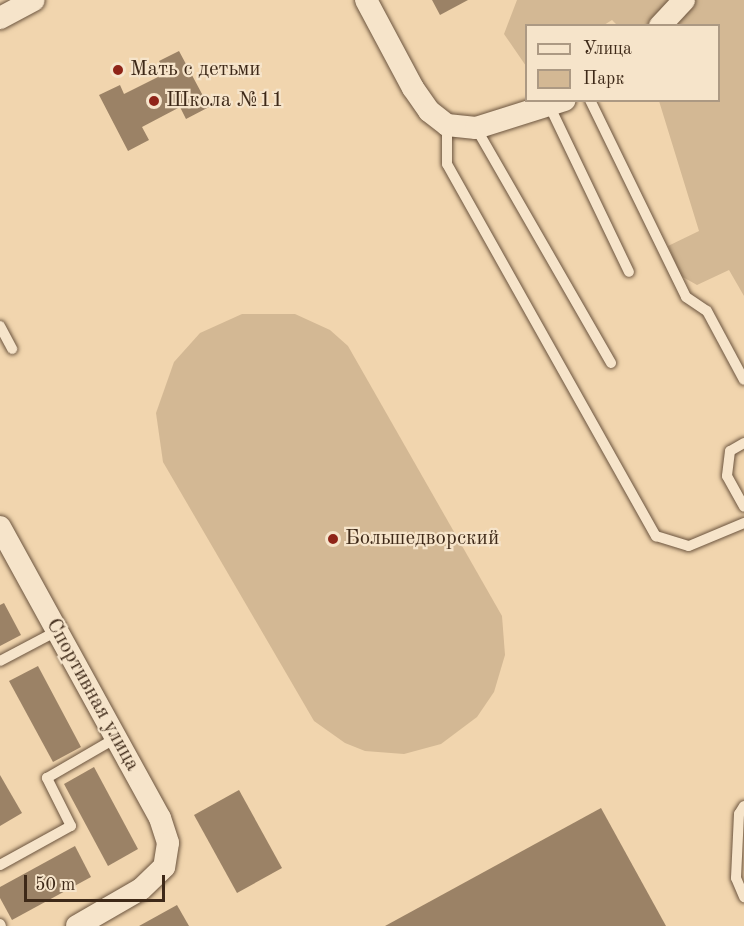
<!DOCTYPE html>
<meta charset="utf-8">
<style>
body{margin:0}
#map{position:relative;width:744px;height:926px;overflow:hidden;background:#f1d5ae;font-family:"Old Standard TT",serif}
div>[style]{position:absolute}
.green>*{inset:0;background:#d3b894}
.building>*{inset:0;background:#9b8266}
.roads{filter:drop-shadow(0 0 2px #6b543e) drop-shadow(0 0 2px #6b543e)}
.service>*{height:10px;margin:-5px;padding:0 5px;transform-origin:5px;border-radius:5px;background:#f6e4ca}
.minor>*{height:22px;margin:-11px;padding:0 11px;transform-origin:11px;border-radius:11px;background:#f6e4ca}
.dots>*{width:16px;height:16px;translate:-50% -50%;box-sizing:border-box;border:3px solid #f6e4ca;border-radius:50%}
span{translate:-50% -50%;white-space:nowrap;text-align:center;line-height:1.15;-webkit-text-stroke:4.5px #f6e4ca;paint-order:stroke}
.poi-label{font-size:21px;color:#3e2918}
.left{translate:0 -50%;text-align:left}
.street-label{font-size:21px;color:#3e2918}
.legend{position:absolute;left:525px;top:24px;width:195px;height:78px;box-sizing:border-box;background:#f6e4ca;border:2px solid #ac9983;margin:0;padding:8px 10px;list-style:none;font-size:18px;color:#3e2918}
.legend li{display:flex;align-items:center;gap:12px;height:30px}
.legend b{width:30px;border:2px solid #ac9983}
.scale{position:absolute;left:24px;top:875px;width:141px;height:27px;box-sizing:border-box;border:3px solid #3e2918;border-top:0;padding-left:8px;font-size:18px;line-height:21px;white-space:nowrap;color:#3e2918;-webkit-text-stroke:4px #f6e4ca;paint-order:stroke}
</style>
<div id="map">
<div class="green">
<div style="clip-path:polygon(517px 0,744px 0,744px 296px,729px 270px,697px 285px,681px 276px,668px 246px,699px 231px,659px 101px,718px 100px,718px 26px,617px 25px,612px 20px,604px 25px,526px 26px,526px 66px,504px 34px)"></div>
<div style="clip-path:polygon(242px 314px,295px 314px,330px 330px,348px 346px,502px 616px,505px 655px,494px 692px,477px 717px,441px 744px,404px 754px,365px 751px,345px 743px,314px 721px,163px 462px,156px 413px,174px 362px,200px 333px)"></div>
</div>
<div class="building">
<div style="clip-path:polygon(432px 0,468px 0,440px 15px)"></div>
<div style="clip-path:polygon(179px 51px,209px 107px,186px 119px,180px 107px,142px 127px,149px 140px,128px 151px,99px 95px,120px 85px,124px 94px,166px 73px,159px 61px)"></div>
<div style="clip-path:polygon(4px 603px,21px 635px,0 646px,0 605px)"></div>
<div style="clip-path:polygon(38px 666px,81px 747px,53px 762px,9px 681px)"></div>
<div style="clip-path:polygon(94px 767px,138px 849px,108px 866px,64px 784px)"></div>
<div style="clip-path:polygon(0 775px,22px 813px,0 826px)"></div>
<div style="clip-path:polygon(239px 790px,282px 868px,237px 893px,194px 815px)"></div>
<div style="clip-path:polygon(601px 808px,666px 926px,385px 926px)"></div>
<div style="clip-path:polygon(75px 846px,91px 877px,12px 920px,0 898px,0 887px)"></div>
<div style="clip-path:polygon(177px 905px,189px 926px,139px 926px)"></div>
</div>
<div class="roads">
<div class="service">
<div style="left:590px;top:100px;width:219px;rotate:64deg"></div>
<div style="left:686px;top:297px;width:25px;rotate:34deg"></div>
<div style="left:707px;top:311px;width:78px;rotate:61.8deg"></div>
<div style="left:549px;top:105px;width:185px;rotate:64.4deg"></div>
<div style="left:447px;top:125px;width:39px;rotate:90deg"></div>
<div style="left:447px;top:164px;width:427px;rotate:60.7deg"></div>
<div style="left:656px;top:536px;width:34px;rotate:17deg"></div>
<div style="left:689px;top:546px;width:60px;rotate:-22.7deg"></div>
<div style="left:476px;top:128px;width:271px;rotate:60.1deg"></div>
<div style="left:0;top:326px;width:26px;rotate:62deg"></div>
<div style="left:744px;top:443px;width:16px;rotate:150deg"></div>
<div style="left:730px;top:451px;width:25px;rotate:97deg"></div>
<div style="left:727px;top:476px;width:35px;rotate:61deg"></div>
<div style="left:0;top:661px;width:64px;rotate:-27.8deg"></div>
<div style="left:744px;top:806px;width:9px;rotate:122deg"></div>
<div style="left:739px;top:814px;width:64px;rotate:92.7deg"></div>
<div style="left:736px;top:878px;width:21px;rotate:67deg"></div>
<div style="left:0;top:865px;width:81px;rotate:-28.8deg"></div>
<div style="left:71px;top:826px;width:54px;rotate:-116.6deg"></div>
<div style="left:47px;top:778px;width:80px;rotate:-30.1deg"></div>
<div style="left:0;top:924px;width:2px;rotate:63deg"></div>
</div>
<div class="minor">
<div style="left:366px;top:0;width:100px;rotate:61.9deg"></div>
<div style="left:413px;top:88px;width:28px;rotate:55deg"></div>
<div style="left:429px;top:111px;width:23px;rotate:38deg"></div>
<div style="left:447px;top:125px;width:29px;rotate:6deg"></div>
<div style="left:476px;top:128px;width:93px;rotate:-17.5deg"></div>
<div style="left:0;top:18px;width:38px;rotate:-28deg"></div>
<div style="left:660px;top:26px;width:35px;rotate:-47deg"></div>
<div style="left:0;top:527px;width:332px;rotate:61.2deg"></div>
<div style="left:160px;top:818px;width:26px;rotate:72deg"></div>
<div style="left:168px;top:843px;width:24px;rotate:99deg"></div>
<div style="left:164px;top:867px;width:32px;rotate:136deg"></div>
<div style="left:141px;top:889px;width:74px;rotate:150deg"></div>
</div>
</div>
<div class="dots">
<div style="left:118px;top:70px;background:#8f2418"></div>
<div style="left:154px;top:101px;background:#8f2418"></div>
<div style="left:333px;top:539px;background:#8f2418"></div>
</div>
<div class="poi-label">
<span class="left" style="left:130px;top:70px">Мать с детьми</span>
<span class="left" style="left:166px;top:101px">Школа №11</span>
<span class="left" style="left:345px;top:539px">Большедворский</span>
</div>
<div class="street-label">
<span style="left:92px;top:695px;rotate:61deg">Спортивная улица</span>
</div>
<ul class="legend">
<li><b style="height:8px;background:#f6e4ca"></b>Улица</li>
<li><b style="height:16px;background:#d3b894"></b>Парк</li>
</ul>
<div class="scale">50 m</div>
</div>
